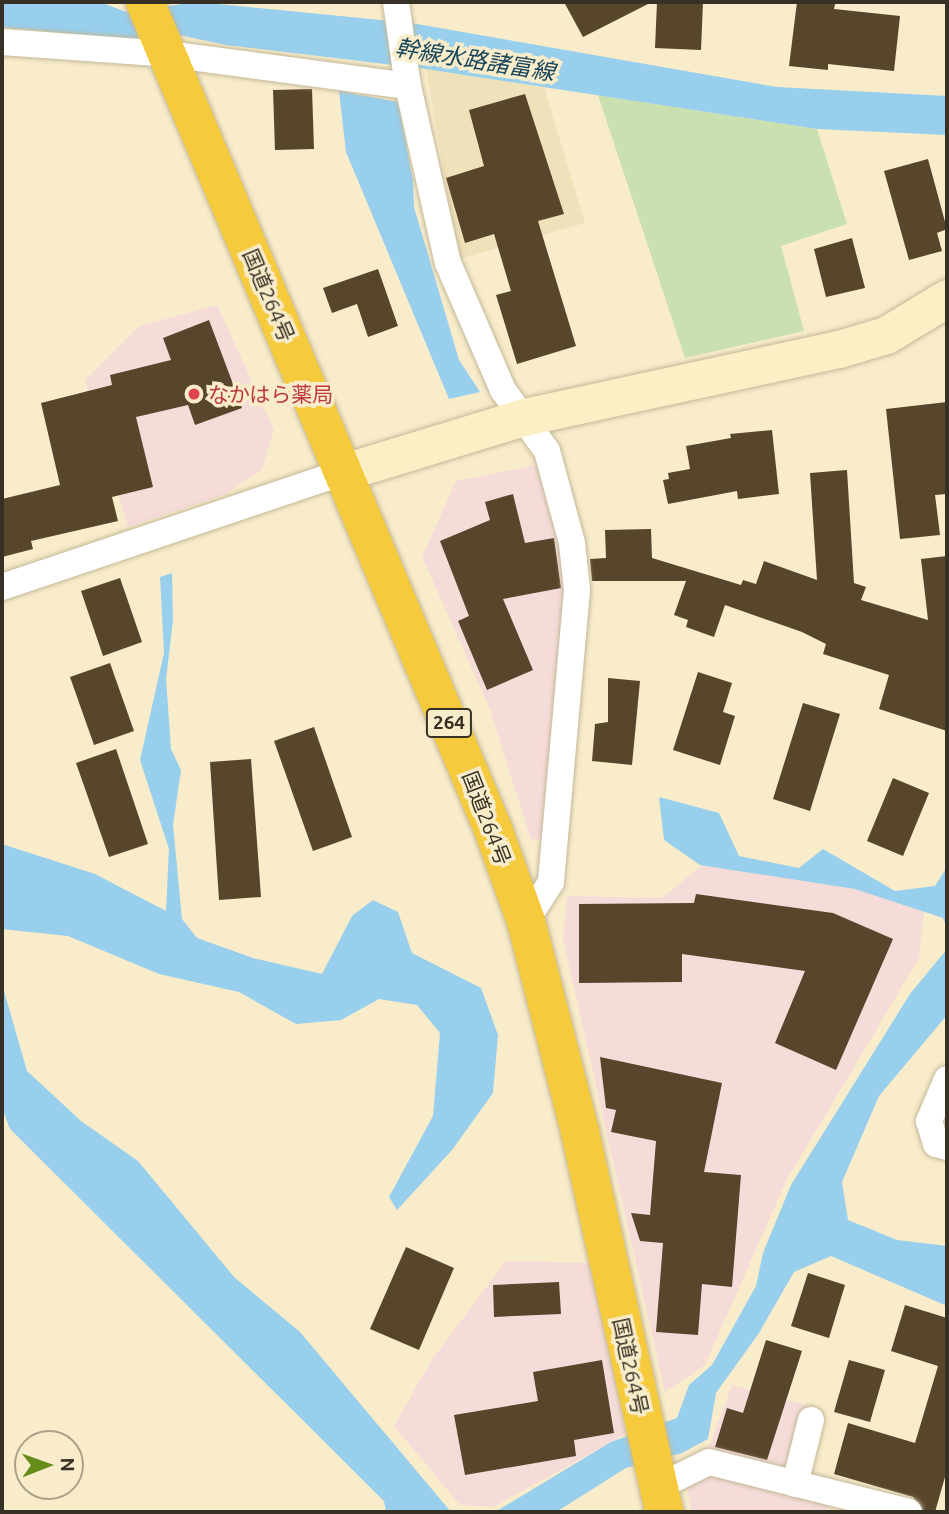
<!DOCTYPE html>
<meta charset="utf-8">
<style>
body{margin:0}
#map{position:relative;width:949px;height:1514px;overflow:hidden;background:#f8eccb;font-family:Ubuntu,"Noto Sans JP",sans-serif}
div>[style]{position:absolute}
.commercial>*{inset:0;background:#f6dcd9}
.built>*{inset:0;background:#efe1b9}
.green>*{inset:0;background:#cae0b1}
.water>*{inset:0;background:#97cfed}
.building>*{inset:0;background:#57452c}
.roads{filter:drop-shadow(0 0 2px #c3b898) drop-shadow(0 0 2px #c3b898)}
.street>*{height:26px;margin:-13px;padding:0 13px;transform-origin:13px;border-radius:13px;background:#fff}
.secondary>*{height:37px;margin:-18.5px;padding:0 18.5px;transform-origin:18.5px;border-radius:18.5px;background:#fcefc5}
.highway>*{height:38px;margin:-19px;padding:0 19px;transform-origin:19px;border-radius:19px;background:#f5ca3d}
.dots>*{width:19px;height:19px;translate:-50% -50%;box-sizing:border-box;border:4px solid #f8eccb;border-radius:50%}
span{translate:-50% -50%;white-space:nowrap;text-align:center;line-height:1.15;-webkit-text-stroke:7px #f8eccb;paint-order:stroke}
.shield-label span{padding:2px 5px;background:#f8eccb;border:2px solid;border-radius:5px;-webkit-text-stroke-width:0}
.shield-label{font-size:19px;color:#363124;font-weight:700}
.street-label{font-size:21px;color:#363124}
.health-label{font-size:21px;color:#be3a42}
.left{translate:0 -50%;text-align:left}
.water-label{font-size:23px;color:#17455b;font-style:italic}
.frame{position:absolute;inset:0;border:4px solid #363124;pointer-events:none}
.north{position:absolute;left:14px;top:1430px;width:70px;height:70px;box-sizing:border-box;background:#f8eccb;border:2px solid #aaa188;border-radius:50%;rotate:89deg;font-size:19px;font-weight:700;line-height:28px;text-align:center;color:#363124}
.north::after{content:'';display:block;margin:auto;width:24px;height:32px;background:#638c19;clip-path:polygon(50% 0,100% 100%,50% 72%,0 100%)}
</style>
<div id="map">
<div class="commercial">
<div style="clip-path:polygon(217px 305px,274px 430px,262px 469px,224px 495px,128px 527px,85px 380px,139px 326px)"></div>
<div style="clip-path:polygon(541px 464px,568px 585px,544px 839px,531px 840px,490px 709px,422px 557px,456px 481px)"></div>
<div style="clip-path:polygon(708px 860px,925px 900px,919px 958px,787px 1179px,705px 1365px,665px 1392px,563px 939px,567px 896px,662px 898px)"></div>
<div style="clip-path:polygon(506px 1261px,591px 1263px,626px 1434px,493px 1507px,460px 1505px,394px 1426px,431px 1361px)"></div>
<div style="clip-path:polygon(732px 1385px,808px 1406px,784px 1492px,829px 1504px,827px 1512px,692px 1512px,682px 1464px,710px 1444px)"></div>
</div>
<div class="built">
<div style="clip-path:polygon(426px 69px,544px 87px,585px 223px,459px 259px)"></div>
</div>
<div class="green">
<div style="clip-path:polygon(598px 95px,817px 129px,847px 224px,781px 246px,804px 331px,685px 358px)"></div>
</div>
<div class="water">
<div style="clip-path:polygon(2px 2px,100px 2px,126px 12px,197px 2px,411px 23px,777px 87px,947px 96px,947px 135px,817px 129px,426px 69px,226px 45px,179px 35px,126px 39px,2px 27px)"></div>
<div style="clip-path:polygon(339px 91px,398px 102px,413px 180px,414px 207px,459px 360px,480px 392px,449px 399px,346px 152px)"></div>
<div style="clip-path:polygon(172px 573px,173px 620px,166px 679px,171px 749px,181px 770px,173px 825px,182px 919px,197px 938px,253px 958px,322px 974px,352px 916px,373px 900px,398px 912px,412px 953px,481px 988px,498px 1035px,493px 1093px,452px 1150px,397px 1210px,389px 1197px,433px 1116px,440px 1033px,417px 1005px,379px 999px,341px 1020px,296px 1024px,239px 992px,159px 974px,68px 936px,2px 929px,2px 844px,95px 874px,166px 911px,169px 849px,140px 760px,164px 653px,160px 577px)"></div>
<div style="clip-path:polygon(659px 797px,719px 813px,739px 856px,799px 868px,823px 849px,895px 891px,935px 886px,947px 867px,947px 928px,943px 918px,855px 889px,700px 865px,664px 840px)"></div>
<div style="clip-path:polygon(947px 949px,947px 1015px,879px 1096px,842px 1182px,848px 1220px,897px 1240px,947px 1246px,947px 1306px,831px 1256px,794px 1272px,759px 1333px,716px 1393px,708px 1439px,682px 1453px,626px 1468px,556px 1512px,495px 1512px,611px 1442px,677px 1418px,689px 1385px,712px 1365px,756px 1286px,763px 1253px,791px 1185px,910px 994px)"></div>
<div style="clip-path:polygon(2px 984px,27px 1071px,81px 1121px,138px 1161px,234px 1277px,300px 1332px,451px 1512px,386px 1512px,384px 1501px,10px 1129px,2px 1108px)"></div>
</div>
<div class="building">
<div style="clip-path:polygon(564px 2px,652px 2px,583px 37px)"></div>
<div style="clip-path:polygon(657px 2px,703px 2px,701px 50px,655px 48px)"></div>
<div style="clip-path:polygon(797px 2px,835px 4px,834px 9px,900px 16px,894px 71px,828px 64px,828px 70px,789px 66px)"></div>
<div style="clip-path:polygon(312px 89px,314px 149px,275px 150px,273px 90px)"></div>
<div style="clip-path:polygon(525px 94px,564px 214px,538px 221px,576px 346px,517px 364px,496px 295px,511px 291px,494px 234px,465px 243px,446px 178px,484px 166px,469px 110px)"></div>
<div style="clip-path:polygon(928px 159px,947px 229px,937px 233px,942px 251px,909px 260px,884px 171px)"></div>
<div style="clip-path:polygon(852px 238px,865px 288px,826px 297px,814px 249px)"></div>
<div style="clip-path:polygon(378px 269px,398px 326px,368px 337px,357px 304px,332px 313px,323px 288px)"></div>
<div style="clip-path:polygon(209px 320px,242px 408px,195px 425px,188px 405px,136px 417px,153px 487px,112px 497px,118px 521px,31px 541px,33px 549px,2px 557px,2px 499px,60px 485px,41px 403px,112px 385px,110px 375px,171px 360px,163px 338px)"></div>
<div style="clip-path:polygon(947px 402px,947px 494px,935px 495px,940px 535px,900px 539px,886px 409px)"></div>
<div style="clip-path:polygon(772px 430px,779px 494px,738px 499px,737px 491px,668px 504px,663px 480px,669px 479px,668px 473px,690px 469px,686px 446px,731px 438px,730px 434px)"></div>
<div style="clip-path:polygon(847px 470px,854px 583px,866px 587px,861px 600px,928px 620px,921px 559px,947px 556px,947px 731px,879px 709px,889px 675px,823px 654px,826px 644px,802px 632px,725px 605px,714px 637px,686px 627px,688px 620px,674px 615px,686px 581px,592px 581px,590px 559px,606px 558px,605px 530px,651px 529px,652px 558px,741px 585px,743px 580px,756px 584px,764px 561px,817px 580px,810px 473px)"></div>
<div style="clip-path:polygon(513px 494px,525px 543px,554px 538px,561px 588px,503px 599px,533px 670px,487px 690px,458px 621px,469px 616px,440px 541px,490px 520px,485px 502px)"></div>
<div style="clip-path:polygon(120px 578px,142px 642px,103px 656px,81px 591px)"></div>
<div style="clip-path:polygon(110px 663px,134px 731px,94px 745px,70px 677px)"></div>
<div style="clip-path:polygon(698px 672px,732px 683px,723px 712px,735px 716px,720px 765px,673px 750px)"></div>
<div style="clip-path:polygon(608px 678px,640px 681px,632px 765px,592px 761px,595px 724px,608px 722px)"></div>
<div style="clip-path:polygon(803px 703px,840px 714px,810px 811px,773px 799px)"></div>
<div style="clip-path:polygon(314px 727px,352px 837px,313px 851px,274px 741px)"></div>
<div style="clip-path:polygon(116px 749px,148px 844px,109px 857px,76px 763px)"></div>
<div style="clip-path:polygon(251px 759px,261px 897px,219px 900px,210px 762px)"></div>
<div style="clip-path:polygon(893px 778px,929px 793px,903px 856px,867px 841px)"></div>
<div style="clip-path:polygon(696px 894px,833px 913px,893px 939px,836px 1070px,775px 1043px,805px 971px,682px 954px,682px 982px,579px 983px,579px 904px,694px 903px)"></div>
<div style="clip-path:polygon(600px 1057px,722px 1083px,704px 1172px,741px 1175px,732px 1287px,702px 1284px,698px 1335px,656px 1332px,663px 1243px,640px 1241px,631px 1213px,650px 1215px,656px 1141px,611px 1132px,616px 1110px,606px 1108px)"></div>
<div style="clip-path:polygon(406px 1247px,454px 1268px,419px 1350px,370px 1329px)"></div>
<div style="clip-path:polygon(808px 1273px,845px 1285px,829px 1338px,791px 1326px)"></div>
<div style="clip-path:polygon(559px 1282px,561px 1314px,494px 1317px,493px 1285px)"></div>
<div style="clip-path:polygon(905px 1305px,947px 1318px,947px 1470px,935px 1512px,924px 1512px,913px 1497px,834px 1474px,848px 1423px,915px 1443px,938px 1366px,891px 1351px)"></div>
<div style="clip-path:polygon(766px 1340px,802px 1351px,767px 1460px,715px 1447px,727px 1408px,743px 1413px)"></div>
<div style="clip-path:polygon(602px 1360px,614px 1433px,574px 1440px,576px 1456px,465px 1475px,454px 1415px,538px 1401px,533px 1372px)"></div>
<div style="clip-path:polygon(849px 1360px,885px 1370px,870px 1422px,834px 1412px)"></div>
</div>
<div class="roads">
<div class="street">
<div style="left:396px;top:2px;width:85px;rotate:81.9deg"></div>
<div style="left:408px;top:86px;width:181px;rotate:77.3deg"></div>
<div style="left:448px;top:263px;width:138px;rotate:66.6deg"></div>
<div style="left:503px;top:390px;width:75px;rotate:54.2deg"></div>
<div style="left:547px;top:451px;width:95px;rotate:74.8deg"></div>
<div style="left:572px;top:543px;width:47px;rotate:83.9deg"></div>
<div style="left:577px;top:590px;width:293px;rotate:95.1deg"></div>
<div style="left:551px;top:882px;width:46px;rotate:122.7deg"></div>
<div style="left:2px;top:42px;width:166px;rotate:4.1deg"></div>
<div style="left:168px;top:54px;width:242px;rotate:7.6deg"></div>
<div style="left:2px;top:587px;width:361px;rotate:-18.6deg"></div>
<div style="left:947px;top:1079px;width:46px;rotate:113.2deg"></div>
<div style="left:929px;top:1121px;width:24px;rotate:73deg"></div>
<div style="left:936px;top:1144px;width:11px;rotate:15deg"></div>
<div style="left:795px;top:1484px;width:66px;rotate:-76deg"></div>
<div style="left:658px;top:1487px;width:57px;rotate:-26.1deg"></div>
<div style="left:709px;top:1462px;width:206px;rotate:14deg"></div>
</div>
<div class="secondary">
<div style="left:344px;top:472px;width:188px;rotate:-17deg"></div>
<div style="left:524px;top:417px;width:322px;rotate:-12.2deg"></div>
<div style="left:839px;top:349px;width:49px;rotate:-16.6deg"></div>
<div style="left:886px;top:335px;width:71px;rotate:-31.2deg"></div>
</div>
<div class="highway">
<div style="left:145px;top:2px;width:897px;rotate:67.18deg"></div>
<div style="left:493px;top:829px;width:98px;rotate:70.3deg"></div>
<div style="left:526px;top:921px;width:218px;rotate:75.6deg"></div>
<div style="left:580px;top:1132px;width:389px;rotate:77.5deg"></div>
</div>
</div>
<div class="dots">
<div style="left:194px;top:394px;background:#e0444e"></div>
</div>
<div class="shield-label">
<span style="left:449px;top:723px">264</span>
</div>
<div class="street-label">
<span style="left:269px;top:295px;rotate:67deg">国道264号</span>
<span style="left:487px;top:818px;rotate:69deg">国道264号</span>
<span style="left:631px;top:1366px;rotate:78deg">国道264号</span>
</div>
<div class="health-label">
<span class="left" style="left:208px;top:394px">なかはら薬局</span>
</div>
<div class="water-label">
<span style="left:475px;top:60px;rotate:9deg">幹線水路諸富線</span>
</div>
<div class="frame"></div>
<div class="north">N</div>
</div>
